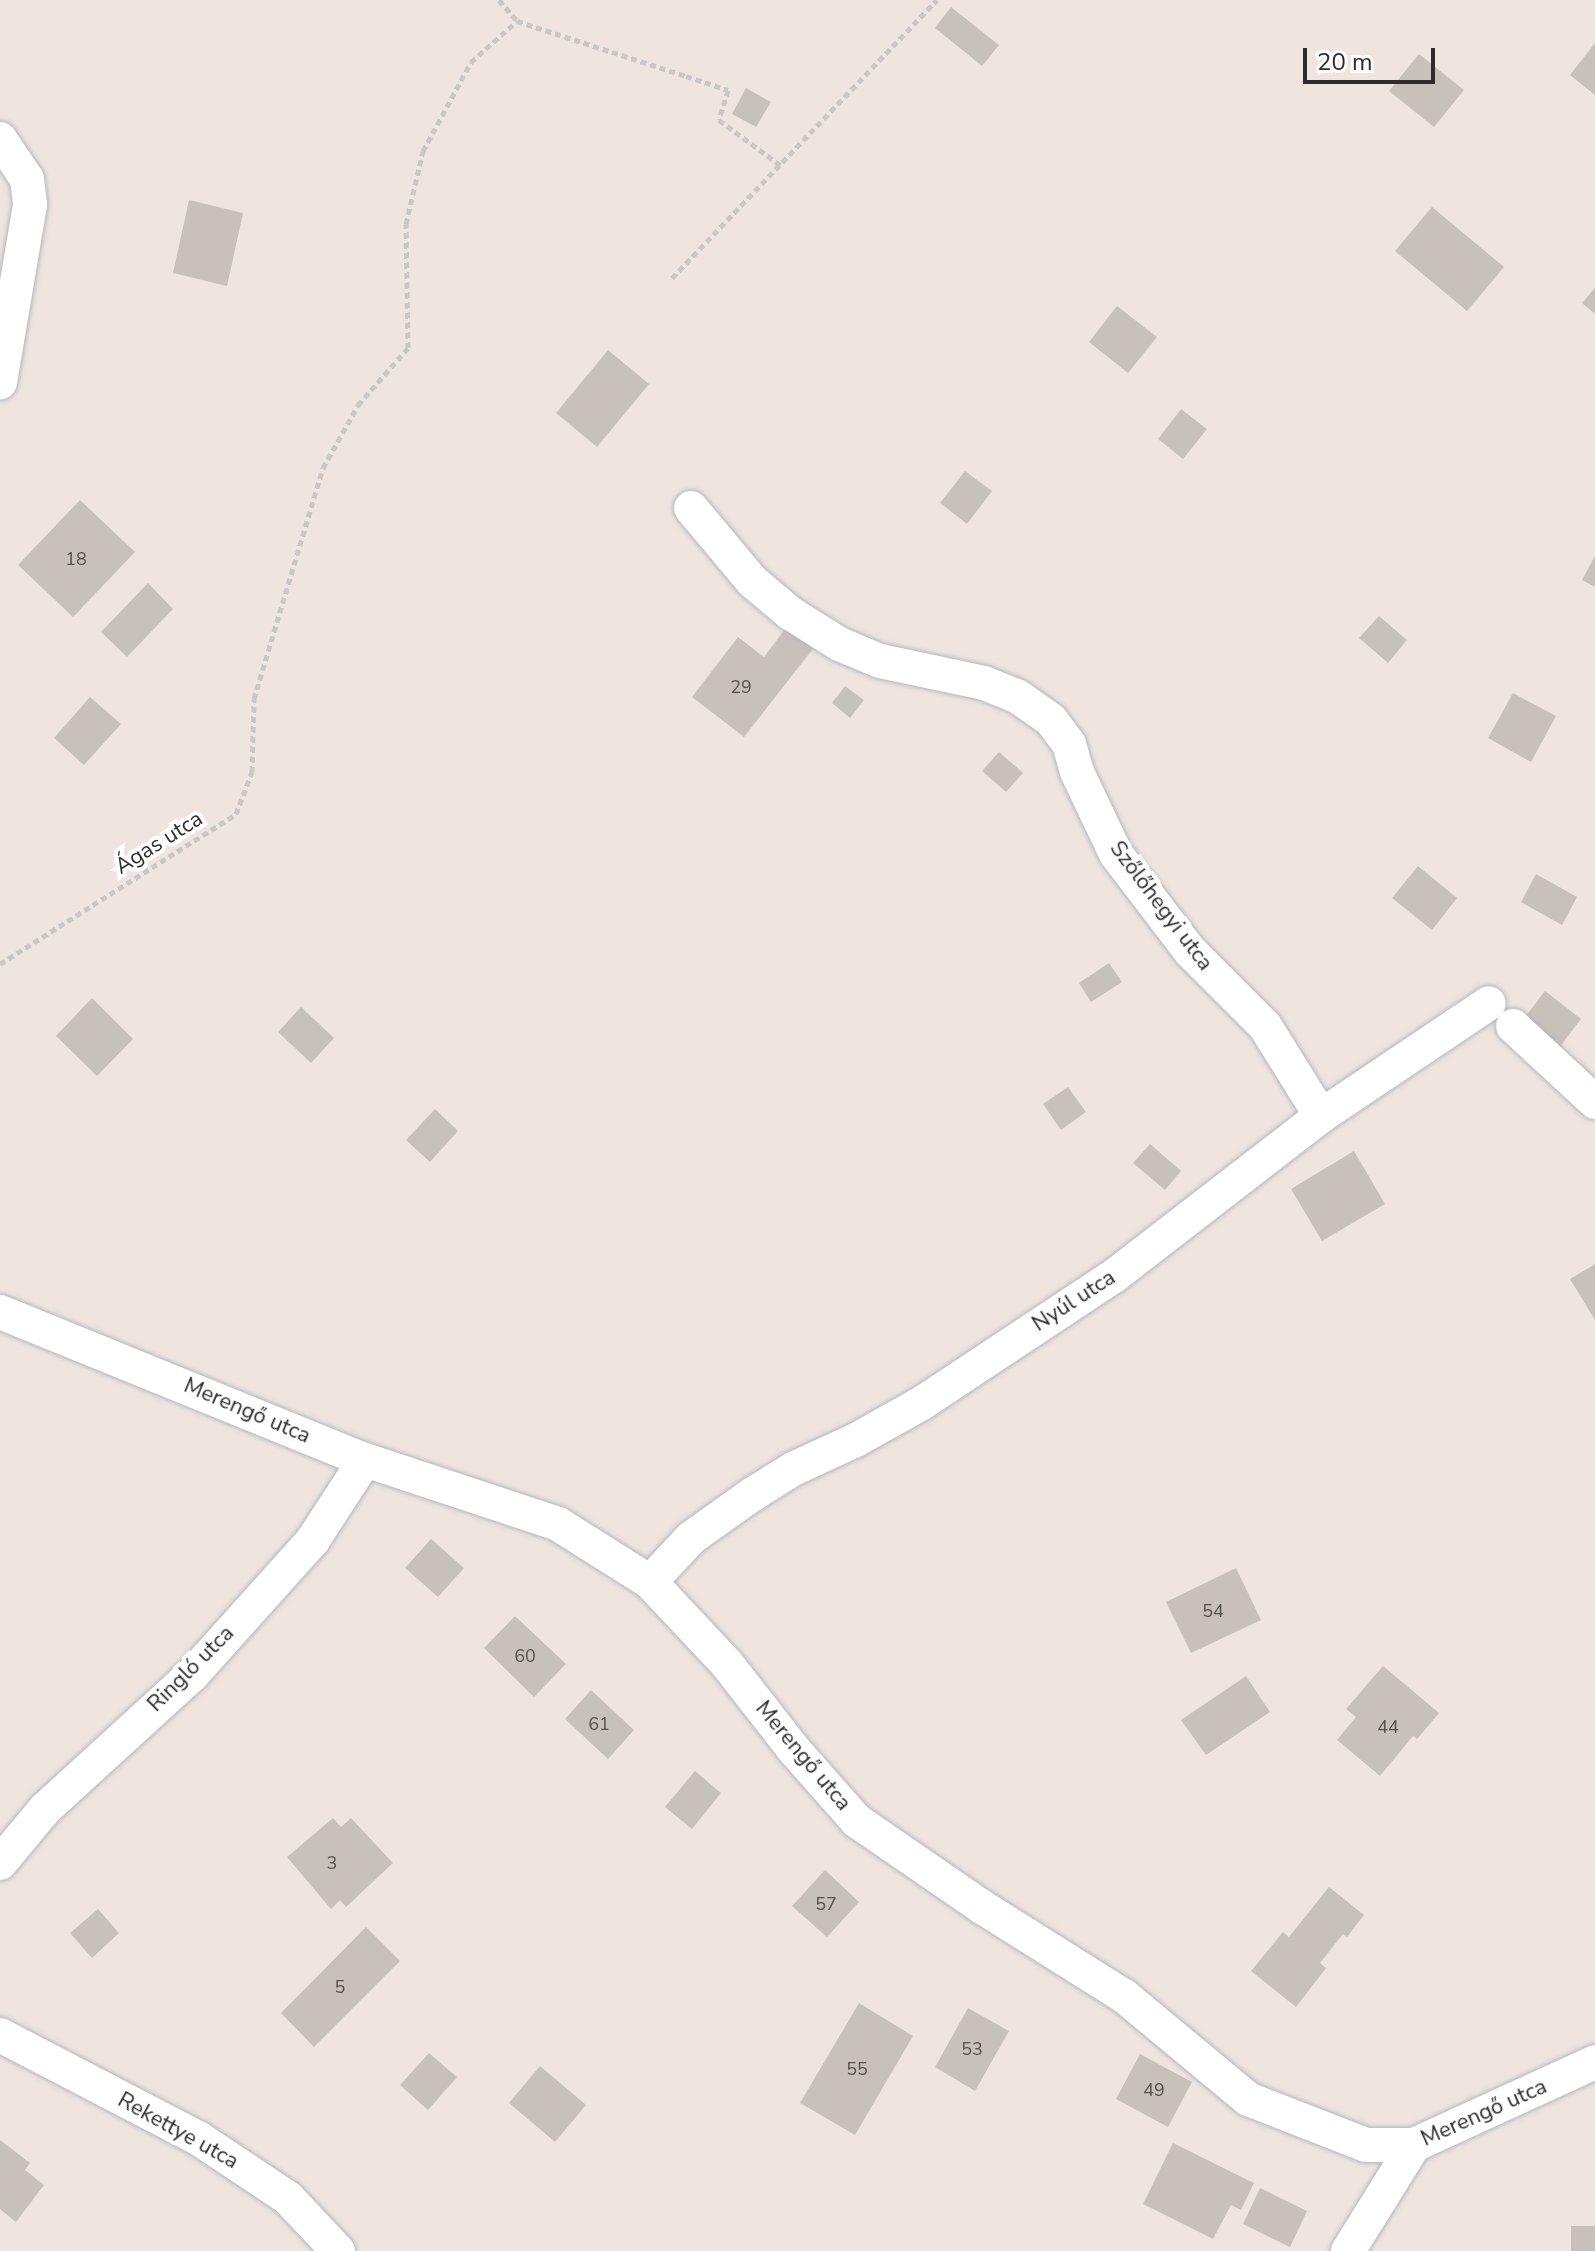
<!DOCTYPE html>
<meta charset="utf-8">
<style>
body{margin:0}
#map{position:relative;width:1595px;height:2251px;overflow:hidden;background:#efe5de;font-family:"Nunito Sans",sans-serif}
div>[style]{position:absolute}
.building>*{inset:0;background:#c8c1ba}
.path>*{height:5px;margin-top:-2.5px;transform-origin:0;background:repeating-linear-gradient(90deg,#c8c8c8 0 6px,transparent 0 10px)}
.roads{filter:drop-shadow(0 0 2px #b2b7c2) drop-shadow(0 0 2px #b2b7c2)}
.street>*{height:34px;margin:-17px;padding:0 17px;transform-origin:17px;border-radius:17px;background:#fff}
span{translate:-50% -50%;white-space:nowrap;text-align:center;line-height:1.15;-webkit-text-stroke:8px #fff;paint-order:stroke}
.number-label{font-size:18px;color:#545250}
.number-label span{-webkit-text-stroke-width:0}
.street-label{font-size:22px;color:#2d2d2d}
.scale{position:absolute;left:1303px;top:48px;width:132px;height:36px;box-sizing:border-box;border:4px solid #2d2d2d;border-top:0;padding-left:10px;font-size:24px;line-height:28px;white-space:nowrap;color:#2d2d2d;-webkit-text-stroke:6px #fff;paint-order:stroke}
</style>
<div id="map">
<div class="building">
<div style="clip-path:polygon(951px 7px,999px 45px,982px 66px,935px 28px)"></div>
<div style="clip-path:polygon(1595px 43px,1595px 95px,1570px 75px)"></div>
<div style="clip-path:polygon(1419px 54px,1464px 90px,1434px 127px,1389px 91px)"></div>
<div style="clip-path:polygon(746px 88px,771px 102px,756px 127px,732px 114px)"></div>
<div style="clip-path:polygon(189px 200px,243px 213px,227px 286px,173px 273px)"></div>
<div style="clip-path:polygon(1432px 207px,1504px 267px,1467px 311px,1395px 251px)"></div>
<div style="clip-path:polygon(1595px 288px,1595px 314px,1582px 303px)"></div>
<div style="clip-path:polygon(1117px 306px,1157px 337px,1128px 373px,1089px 342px)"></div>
<div style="clip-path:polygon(608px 350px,649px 384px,597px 447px,556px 413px)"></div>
<div style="clip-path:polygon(1181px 409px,1207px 429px,1183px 459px,1158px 439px)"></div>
<div style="clip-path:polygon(965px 471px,992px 491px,967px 524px,940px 503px)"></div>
<div style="clip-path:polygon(80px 500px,135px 552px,73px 617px,18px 565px)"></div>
<div style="clip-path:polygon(1595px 556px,1595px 587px,1582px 580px)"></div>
<div style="clip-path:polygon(148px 583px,173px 609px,127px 657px,101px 632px)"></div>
<div style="clip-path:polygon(1379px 616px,1407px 640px,1388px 663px,1359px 638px)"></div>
<div style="clip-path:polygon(792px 620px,819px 641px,744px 737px,692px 697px,738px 637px,764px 657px)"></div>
<div style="clip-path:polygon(845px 686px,864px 700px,850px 718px,832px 703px)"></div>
<div style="clip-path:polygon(1513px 693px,1556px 716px,1531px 762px,1488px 738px)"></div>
<div style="clip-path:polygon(90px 697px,121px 724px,84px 765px,54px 738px)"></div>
<div style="clip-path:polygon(999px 752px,1023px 773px,1006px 792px,982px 771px)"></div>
<div style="clip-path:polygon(1418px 866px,1457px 898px,1432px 930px,1392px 898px)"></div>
<div style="clip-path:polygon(1536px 874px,1577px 897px,1562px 925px,1521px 902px)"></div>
<div style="clip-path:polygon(1109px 963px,1122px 982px,1091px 1002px,1079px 983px)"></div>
<div style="clip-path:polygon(1545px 991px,1581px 1019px,1558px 1049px,1522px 1021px)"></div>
<div style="clip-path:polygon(92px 998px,133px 1039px,97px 1076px,56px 1036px)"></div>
<div style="clip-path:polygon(301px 1007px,334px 1038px,311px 1063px,278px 1032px)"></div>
<div style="clip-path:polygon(1068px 1087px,1086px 1112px,1061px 1130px,1043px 1104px)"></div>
<div style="clip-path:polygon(435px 1109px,458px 1131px,430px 1162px,406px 1140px)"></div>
<div style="clip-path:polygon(1150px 1144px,1181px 1171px,1165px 1190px,1133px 1163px)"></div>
<div style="clip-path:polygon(1354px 1151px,1385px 1204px,1322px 1241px,1291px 1189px)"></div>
<div style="clip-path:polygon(1595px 1264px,1595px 1320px,1570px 1279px)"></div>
<div style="clip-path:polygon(431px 1539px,464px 1568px,438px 1597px,405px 1568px)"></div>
<div style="clip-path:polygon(1236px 1568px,1261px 1620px,1191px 1653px,1166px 1602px)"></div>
<div style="clip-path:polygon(515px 1616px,566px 1664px,534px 1697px,484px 1648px)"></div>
<div style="clip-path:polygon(1383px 1666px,1439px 1713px,1417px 1739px,1413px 1736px,1380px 1776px,1337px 1740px,1356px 1717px,1346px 1709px)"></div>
<div style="clip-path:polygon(1246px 1676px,1270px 1712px,1206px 1755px,1181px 1720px)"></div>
<div style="clip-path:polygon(591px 1690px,634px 1730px,608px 1759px,565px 1719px)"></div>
<div style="clip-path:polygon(695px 1771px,721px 1793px,692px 1829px,665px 1807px)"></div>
<div style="clip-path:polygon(333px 1818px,341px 1827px,351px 1818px,393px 1863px,346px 1907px,340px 1900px,331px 1909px,287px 1857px)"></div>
<div style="clip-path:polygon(825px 1870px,859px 1902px,827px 1937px,792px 1906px)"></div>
<div style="clip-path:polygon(1329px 1887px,1364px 1915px,1347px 1937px,1343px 1934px,1320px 1963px,1326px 1968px,1296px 2007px,1251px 1971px,1283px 1932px,1289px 1937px)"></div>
<div style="clip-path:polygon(98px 1909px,119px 1933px,92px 1958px,70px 1933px)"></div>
<div style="clip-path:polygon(366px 1927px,400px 1961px,314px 2047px,281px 2013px)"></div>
<div style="clip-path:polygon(859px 2003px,913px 2036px,855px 2135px,800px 2103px)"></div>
<div style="clip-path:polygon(968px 2008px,1009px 2031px,975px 2091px,935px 2067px)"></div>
<div style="clip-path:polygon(429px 2053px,457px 2077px,428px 2110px,400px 2085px)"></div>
<div style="clip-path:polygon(1140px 2054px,1192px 2082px,1168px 2127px,1116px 2099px)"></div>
<div style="clip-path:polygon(540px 2066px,586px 2105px,555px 2142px,509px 2103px)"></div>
<div style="clip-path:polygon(0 2140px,30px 2163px,25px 2170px,44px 2185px,16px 2222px,0 2209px)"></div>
<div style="clip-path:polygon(1173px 2143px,1254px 2183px,1241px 2210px,1231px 2205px,1213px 2239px,1143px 2204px)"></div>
<div style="clip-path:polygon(1260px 2188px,1307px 2211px,1290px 2247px,1243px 2224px)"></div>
<div style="clip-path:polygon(1571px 2226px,1595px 2226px,1595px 2251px,1571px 2251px)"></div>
</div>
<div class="path">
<div style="left:499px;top:0;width:28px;rotate:49deg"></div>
<div style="left:672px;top:278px;width:384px;rotate:-46.4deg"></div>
<div style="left:0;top:964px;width:280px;rotate:-32.4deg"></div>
<div style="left:236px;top:814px;width:45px;rotate:-69.1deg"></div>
<div style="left:252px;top:772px;width:73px;rotate:-88.4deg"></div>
<div style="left:254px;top:699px;width:241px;rotate:-73.4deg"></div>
<div style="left:323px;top:468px;width:72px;rotate:-60.9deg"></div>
<div style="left:358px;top:405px;width:76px;rotate:-48.7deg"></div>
<div style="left:408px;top:348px;width:124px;rotate:-90.9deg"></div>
<div style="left:406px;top:224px;width:75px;rotate:-76.9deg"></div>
<div style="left:423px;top:151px;width:101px;rotate:-61.7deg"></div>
<div style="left:471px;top:62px;width:62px;rotate:-41.7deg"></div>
<div style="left:517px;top:21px;width:178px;rotate:18deg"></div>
<div style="left:686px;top:76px;width:44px;rotate:18.4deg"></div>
<div style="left:728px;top:90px;width:31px;rotate:107deg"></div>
<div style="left:719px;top:120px;width:76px;rotate:36.4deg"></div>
</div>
<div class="roads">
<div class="street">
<div style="left:0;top:139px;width:48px;rotate:56deg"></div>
<div style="left:27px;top:179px;width:26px;rotate:83deg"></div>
<div style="left:30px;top:205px;width:180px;rotate:99.6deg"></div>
<div style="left:691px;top:508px;width:95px;rotate:50.1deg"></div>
<div style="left:752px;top:581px;width:50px;rotate:40.1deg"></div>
<div style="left:790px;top:613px;width:58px;rotate:32.3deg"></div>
<div style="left:839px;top:644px;width:44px;rotate:22.5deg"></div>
<div style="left:880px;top:661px;width:106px;rotate:11.9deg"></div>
<div style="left:984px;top:683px;width:35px;rotate:22deg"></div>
<div style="left:1017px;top:696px;width:42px;rotate:35.2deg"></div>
<div style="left:1051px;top:720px;width:30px;rotate:53deg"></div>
<div style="left:1069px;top:744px;width:29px;rotate:74deg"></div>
<div style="left:1077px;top:772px;width:91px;rotate:64.6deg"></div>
<div style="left:1116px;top:854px;width:122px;rotate:52.7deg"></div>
<div style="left:1190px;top:951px;width:106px;rotate:45deg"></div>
<div style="left:1265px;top:1026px;width:106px;rotate:58.1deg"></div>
<div style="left:1513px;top:1026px;width:112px;rotate:42.8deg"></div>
<div style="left:0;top:1312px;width:394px;rotate:22.1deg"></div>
<div style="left:365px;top:1460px;width:203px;rotate:18.3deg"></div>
<div style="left:558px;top:1524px;width:109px;rotate:32.2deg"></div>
<div style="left:650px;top:1582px;width:112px;rotate:46.8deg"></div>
<div style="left:727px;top:1664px;width:110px;rotate:52deg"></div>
<div style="left:795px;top:1751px;width:94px;rotate:48.5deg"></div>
<div style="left:857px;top:1821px;width:152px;rotate:34.5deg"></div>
<div style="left:982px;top:1907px;width:168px;rotate:32.1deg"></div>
<div style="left:1124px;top:1996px;width:161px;rotate:39.7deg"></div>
<div style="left:1248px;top:2099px;width:127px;rotate:21.3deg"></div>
<div style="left:1366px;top:2145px;width:48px"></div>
<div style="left:1414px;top:2145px;width:199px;rotate:-24.6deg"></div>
<div style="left:650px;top:1582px;width:60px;rotate:-47deg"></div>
<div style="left:691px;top:1538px;width:76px;rotate:-35.4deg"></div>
<div style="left:753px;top:1494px;width:47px;rotate:-32deg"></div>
<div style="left:793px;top:1469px;width:69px;rotate:-24.7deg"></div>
<div style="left:856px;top:1440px;width:76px;rotate:-29.3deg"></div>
<div style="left:922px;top:1403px;width:230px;rotate:-33.5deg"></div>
<div style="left:1114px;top:1276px;width:262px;rotate:-37.7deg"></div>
<div style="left:1321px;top:1116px;width:202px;rotate:-33.9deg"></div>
<div style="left:0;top:1863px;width:70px;rotate:-50.2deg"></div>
<div style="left:45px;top:1809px;width:199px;rotate:-42.4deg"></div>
<div style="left:192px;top:1675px;width:181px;rotate:-48.1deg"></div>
<div style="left:313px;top:1540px;width:95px;rotate:-57deg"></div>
<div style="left:0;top:2035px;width:223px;rotate:27.5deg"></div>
<div style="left:198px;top:2138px;width:108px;rotate:33.7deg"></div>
<div style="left:288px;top:2198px;width:73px;rotate:46.7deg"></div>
<div style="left:1348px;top:2251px;width:125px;rotate:-58.1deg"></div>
</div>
</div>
<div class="number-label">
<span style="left:76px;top:559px">18</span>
<span style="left:741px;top:687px">29</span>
<span style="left:1213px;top:1611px">54</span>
<span style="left:525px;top:1656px">60</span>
<span style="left:599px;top:1724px">61</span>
<span style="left:1388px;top:1727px">44</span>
<span style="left:332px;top:1863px">3</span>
<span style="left:826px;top:1904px">57</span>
<span style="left:340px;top:1987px">5</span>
<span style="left:972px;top:2049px">53</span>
<span style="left:857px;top:2069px">55</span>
<span style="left:1154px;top:2090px">49</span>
</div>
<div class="street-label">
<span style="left:159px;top:843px;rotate:-32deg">Ágas utca</span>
<span style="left:1161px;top:906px;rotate:53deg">Szőlőhegyi utca</span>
<span style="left:1074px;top:1301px;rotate:-33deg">Nyúl utca</span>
<span style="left:247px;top:1411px;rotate:23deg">Merengő utca</span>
<span style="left:191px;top:1669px;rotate:-45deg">Ringló utca</span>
<span style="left:803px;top:1756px;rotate:50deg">Merengő utca</span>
<span style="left:1484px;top:2113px;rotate:-24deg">Merengő utca</span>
<span style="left:178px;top:2131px;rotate:29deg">Rekettye utca</span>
</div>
<div class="scale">20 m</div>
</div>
